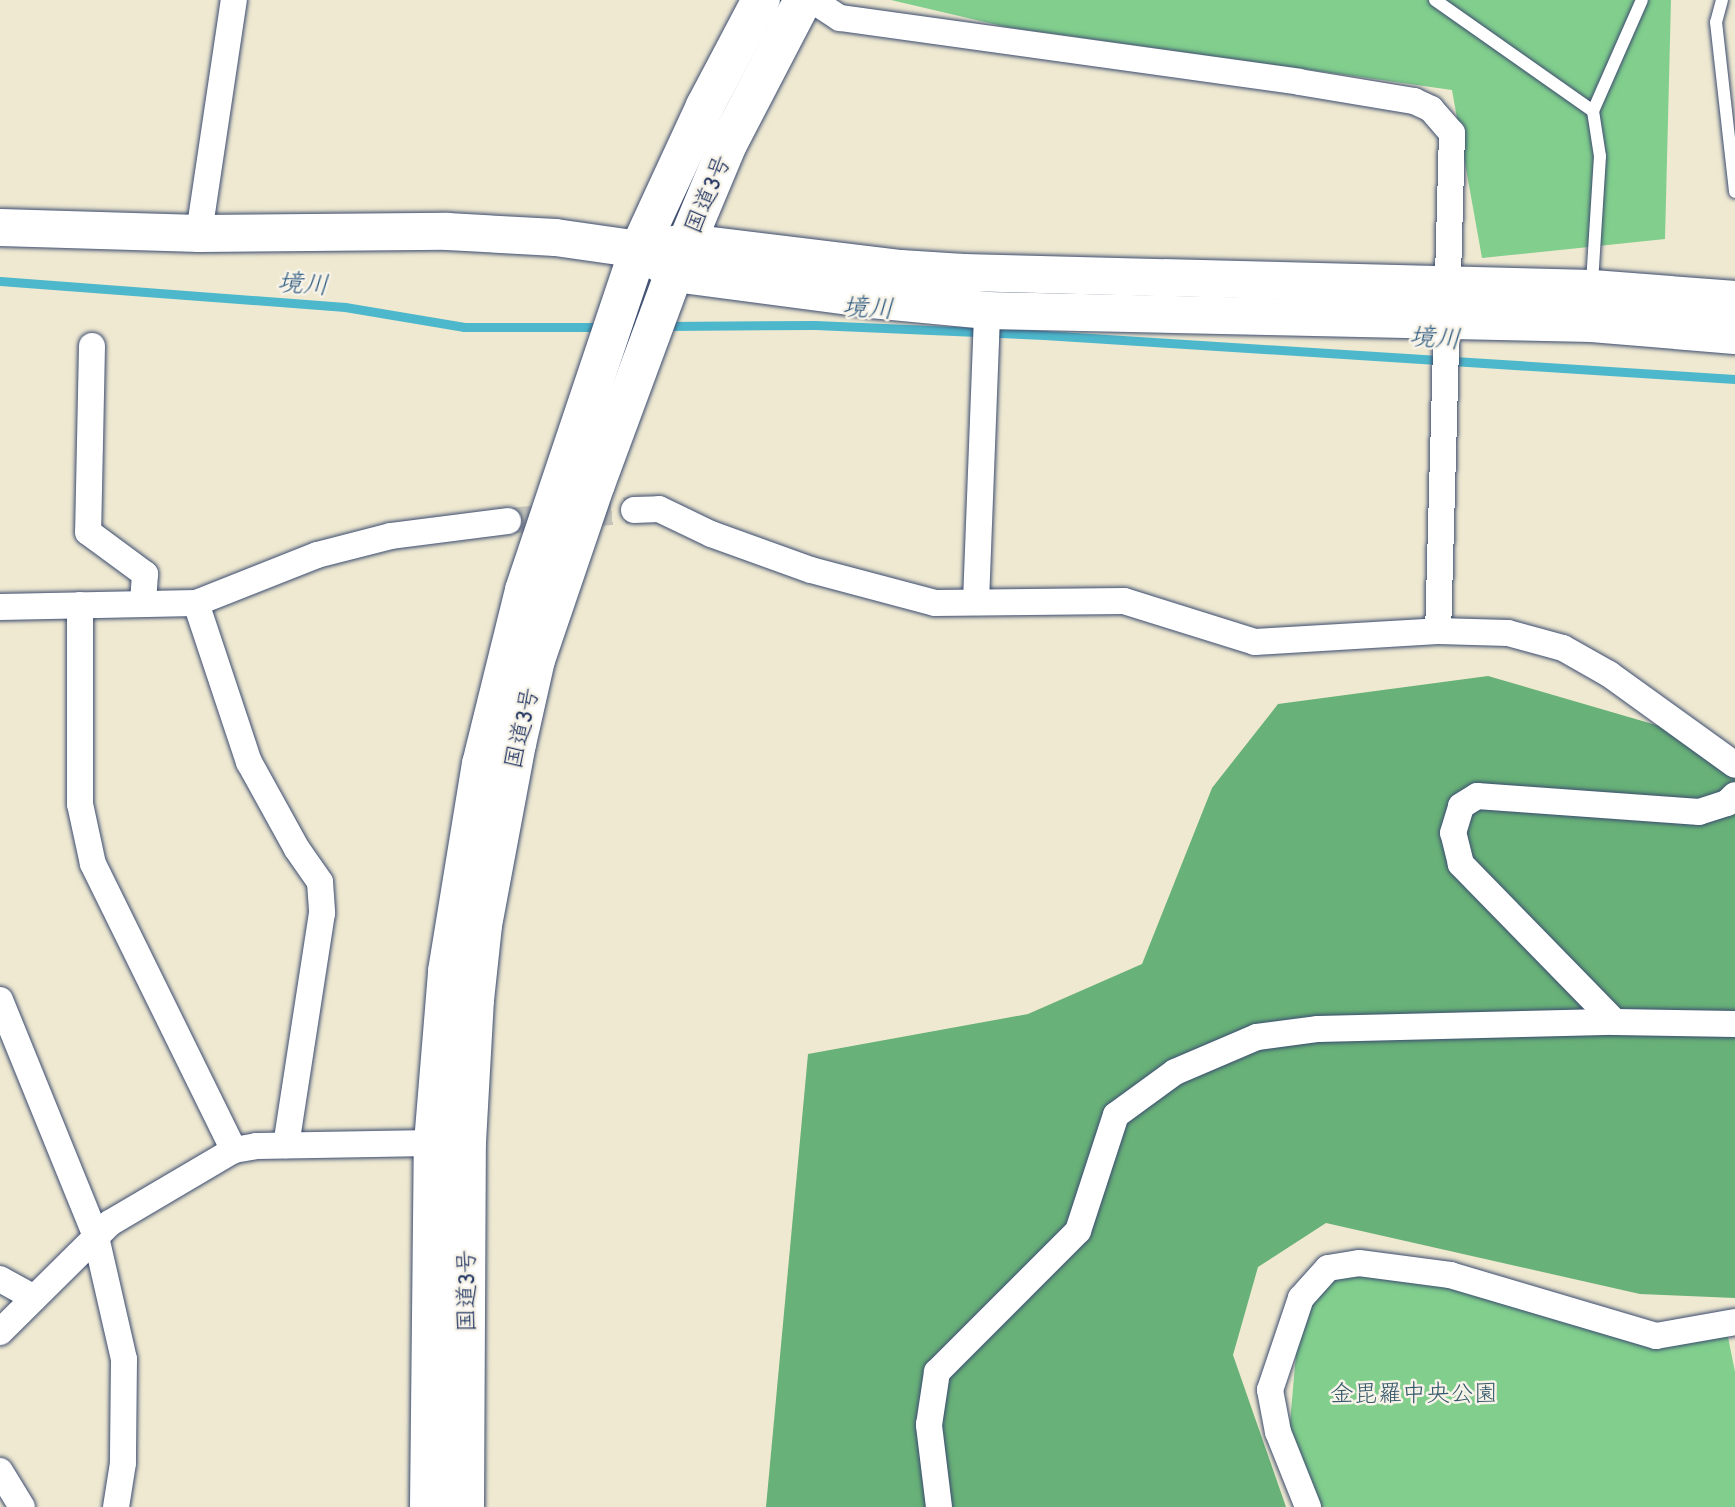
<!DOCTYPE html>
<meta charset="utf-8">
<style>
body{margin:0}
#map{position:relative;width:1735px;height:1507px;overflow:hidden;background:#efe9d1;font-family:"Patrick Hand","Klee One",sans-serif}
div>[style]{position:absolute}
.green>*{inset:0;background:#81ce8d}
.forest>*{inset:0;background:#68b178}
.stream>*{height:9px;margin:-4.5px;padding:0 4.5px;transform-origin:4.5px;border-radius:4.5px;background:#4db7cb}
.street-tunnel>*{height:26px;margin-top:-13px;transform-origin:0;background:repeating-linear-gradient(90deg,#c5c4ba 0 26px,transparent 0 39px)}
.roads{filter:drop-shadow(0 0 2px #3b4b6f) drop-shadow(0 0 2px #3b4b6f)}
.lane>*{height:12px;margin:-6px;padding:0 6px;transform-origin:6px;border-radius:6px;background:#fff}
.street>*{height:26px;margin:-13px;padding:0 13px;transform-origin:13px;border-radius:13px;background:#fff}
.secondary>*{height:37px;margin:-18.5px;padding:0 18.5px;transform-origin:18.5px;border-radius:18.5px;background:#fff}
.highway>*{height:38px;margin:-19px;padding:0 19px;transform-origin:19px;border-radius:19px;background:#fff}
span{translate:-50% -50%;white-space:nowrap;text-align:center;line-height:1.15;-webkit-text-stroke:5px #f7f3e8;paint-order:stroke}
.street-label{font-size:24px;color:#1b2f5e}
.park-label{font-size:24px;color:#34576a}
.water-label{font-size:26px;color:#2a587f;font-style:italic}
</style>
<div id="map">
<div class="green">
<div style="clip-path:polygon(891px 0,1671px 0,1665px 239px,1482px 258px,1452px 90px,1006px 27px)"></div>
<div style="clip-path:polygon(1359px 1263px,1655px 1336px,1725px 1322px,1735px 1372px,1735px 1507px,1321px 1507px,1287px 1456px,1301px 1298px)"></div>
</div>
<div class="forest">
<div style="clip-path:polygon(1488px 676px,1735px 748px,1735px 1298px,1640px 1294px,1326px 1223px,1258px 1267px,1233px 1355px,1286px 1507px,766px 1507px,808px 1054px,1028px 1014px,1142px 964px,1212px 788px,1278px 704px)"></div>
</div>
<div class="stream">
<div style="left:0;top:281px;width:346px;rotate:4.3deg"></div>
<div style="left:345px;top:307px;width:121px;rotate:9.5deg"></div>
<div style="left:464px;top:327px;width:141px"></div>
<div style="left:664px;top:326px;width:151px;rotate:-0.4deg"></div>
<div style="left:815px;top:325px;width:229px;rotate:2.5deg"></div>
<div style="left:1044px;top:335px;width:692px;rotate:3.64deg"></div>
</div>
<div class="street-tunnel">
<div style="left:508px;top:521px;width:126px;rotate:-5deg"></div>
</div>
<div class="roads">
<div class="lane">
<div style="left:1435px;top:0;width:193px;rotate:35.1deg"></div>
<div style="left:1593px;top:111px;width:46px;rotate:81.2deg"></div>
<div style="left:1600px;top:156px;width:128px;rotate:93.6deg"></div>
<div style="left:1722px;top:0;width:23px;rotate:105deg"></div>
<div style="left:1716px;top:22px;width:171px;rotate:83.6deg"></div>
<div style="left:1593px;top:111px;width:121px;rotate:-66.2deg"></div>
</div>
<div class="street">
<div style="left:812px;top:0;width:33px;rotate:33deg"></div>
<div style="left:840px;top:18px;width:463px;rotate:7.9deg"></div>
<div style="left:1299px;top:82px;width:117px;rotate:9.4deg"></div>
<div style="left:1414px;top:101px;width:19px;rotate:25deg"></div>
<div style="left:1431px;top:109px;width:32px;rotate:49deg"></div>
<div style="left:1452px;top:133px;width:498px;rotate:91.6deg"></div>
<div style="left:199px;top:233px;width:236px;rotate:-81.5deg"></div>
<div style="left:92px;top:346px;width:186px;rotate:91.2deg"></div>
<div style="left:88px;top:532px;width:71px;rotate:36.4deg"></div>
<div style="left:145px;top:574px;width:30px;rotate:94deg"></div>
<div style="left:634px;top:510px;width:25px;rotate:-2deg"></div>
<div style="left:659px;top:509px;width:58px;rotate:25.7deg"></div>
<div style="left:711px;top:534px;width:106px;rotate:19.8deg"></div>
<div style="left:811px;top:570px;width:128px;rotate:14.9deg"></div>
<div style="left:935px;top:603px;width:189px;rotate:-0.6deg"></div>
<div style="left:1124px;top:601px;width:137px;rotate:17.4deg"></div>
<div style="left:1255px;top:642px;width:183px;rotate:-3.4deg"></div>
<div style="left:1438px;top:631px;width:70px;rotate:1.6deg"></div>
<div style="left:1508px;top:633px;width:57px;rotate:15.3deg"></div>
<div style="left:1563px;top:648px;width:53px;rotate:29.5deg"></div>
<div style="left:1609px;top:674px;width:155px;rotate:35.8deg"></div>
<div style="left:976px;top:602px;width:292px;rotate:-87.8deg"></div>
<div style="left:196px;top:603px;width:168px;rotate:71.6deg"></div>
<div style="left:249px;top:762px;width:99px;rotate:61.1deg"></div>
<div style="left:297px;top:849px;width:40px;rotate:55.1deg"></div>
<div style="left:320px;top:882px;width:31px;rotate:86deg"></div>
<div style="left:322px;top:913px;width:235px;rotate:98.8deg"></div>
<div style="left:80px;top:605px;width:199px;rotate:90deg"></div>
<div style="left:80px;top:804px;width:61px;rotate:77.8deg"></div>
<div style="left:93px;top:864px;width:319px;rotate:63.8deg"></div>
<div style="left:0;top:607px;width:196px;rotate:-1.2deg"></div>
<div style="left:196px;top:603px;width:130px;rotate:-21.6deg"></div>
<div style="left:317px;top:555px;width:76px;rotate:-14.4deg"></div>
<div style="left:391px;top:536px;width:118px;rotate:-7.3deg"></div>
<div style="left:0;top:1000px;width:256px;rotate:67.9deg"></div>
<div style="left:96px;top:1237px;width:125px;rotate:77.1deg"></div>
<div style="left:124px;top:1359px;width:104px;rotate:90.6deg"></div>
<div style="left:123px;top:1463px;width:45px;rotate:99deg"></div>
<div style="left:1615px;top:1022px;width:221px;rotate:-134.3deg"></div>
<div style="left:1461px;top:864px;width:32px;rotate:-104deg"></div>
<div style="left:1453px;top:833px;width:28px;rotate:-73deg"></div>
<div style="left:1461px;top:806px;width:19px;rotate:-32deg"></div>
<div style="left:1477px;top:796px;width:223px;rotate:4.1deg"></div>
<div style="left:1699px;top:812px;width:29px;rotate:-18deg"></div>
<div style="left:1727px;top:803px;width:11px;rotate:-45deg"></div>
<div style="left:0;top:1279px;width:39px;rotate:29deg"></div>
<div style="left:0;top:1332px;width:155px;rotate:-44.7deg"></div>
<div style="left:110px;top:1223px;width:144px;rotate:-30.5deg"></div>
<div style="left:234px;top:1150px;width:22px;rotate:-10deg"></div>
<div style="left:256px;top:1146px;width:177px;rotate:-1deg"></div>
<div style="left:0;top:1471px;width:42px;rotate:58.6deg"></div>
<div style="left:939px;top:1507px;width:83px;rotate:-97deg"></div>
<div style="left:929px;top:1425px;width:54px;rotate:-81.4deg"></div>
<div style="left:937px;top:1372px;width:199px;rotate:-45deg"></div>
<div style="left:1078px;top:1231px;width:122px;rotate:-71.9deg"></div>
<div style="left:1116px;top:1115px;width:73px;rotate:-36.1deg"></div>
<div style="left:1175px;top:1072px;width:89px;rotate:-23.1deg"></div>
<div style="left:1257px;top:1037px;width:62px;rotate:-7.5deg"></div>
<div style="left:1318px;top:1029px;width:297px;rotate:-1.4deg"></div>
<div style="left:1615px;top:1022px;width:120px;rotate:1deg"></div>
<div style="left:1308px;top:1507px;width:81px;rotate:-111.8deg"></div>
<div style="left:1278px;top:1432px;width:43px;rotate:-100.8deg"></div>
<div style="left:1270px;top:1390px;width:97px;rotate:-71.4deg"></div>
<div style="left:1301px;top:1298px;width:40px;rotate:-48deg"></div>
<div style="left:1328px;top:1268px;width:31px;rotate:-9deg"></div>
<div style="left:1359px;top:1263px;width:92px;rotate:7.5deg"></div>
<div style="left:1450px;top:1275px;width:215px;rotate:16.5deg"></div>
<div style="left:1656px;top:1336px;width:80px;rotate:-10deg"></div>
</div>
<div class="secondary">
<div style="left:0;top:227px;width:199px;rotate:1.7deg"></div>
<div style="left:199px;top:233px;width:248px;rotate:-0.5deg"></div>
<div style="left:447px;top:231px;width:108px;rotate:3.2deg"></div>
<div style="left:555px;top:237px;width:85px;rotate:8.1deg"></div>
<div style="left:639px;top:249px;width:49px;rotate:-8.3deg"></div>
<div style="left:687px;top:242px;width:215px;rotate:7deg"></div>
<div style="left:900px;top:268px;width:63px;rotate:3.6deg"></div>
<div style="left:963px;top:272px;width:629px;rotate:1.46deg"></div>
<div style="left:1592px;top:288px;width:143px;rotate:4.4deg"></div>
<div style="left:649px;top:256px;width:30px;rotate:34deg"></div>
<div style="left:674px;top:273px;width:199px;rotate:7.5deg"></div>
<div style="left:871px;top:299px;width:117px;rotate:5.4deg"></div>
<div style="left:987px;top:310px;width:604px;rotate:1.23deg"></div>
<div style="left:1591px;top:323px;width:144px;rotate:4.8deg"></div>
</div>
<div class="highway">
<div style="left:429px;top:1507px;width:364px;rotate:-89.4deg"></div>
<div style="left:433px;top:1143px;width:173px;rotate:-85.3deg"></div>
<div style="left:447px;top:971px;width:210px;rotate:-80.7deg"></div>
<div style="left:481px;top:764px;width:179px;rotate:-76.1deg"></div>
<div style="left:524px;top:590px;width:360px;rotate:-71.4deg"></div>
<div style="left:639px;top:249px;width:157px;rotate:-65.2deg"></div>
<div style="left:705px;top:106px;width:120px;rotate:-62.2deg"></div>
<div style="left:465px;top:1507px;width:365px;rotate:-89.7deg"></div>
<div style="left:467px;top:1142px;width:142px;rotate:-86.8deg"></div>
<div style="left:475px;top:1000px;width:75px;rotate:-83.9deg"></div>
<div style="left:483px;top:925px;width:184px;rotate:-79.4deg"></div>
<div style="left:517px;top:744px;width:86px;rotate:-77.3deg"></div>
<div style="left:536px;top:660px;width:186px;rotate:-71.2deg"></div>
<div style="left:596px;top:484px;width:225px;rotate:-69.7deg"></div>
<div style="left:674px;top:273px;width:140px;rotate:-67.3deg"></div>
<div style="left:728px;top:144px;width:162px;rotate:-62.5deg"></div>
</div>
</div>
<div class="street-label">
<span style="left:707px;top:194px;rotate:-67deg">国道3号</span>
<span style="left:521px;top:728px;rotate:-77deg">国道3号</span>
<span style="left:466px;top:1291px;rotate:-90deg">国道3号</span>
</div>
<div class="park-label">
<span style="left:1414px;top:1393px">金毘羅中央公園</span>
</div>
<div class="water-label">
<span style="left:303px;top:283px;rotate:4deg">境川</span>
<span style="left:868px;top:307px;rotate:3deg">境川</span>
<span style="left:1435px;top:337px;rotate:4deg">境川</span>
</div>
</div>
